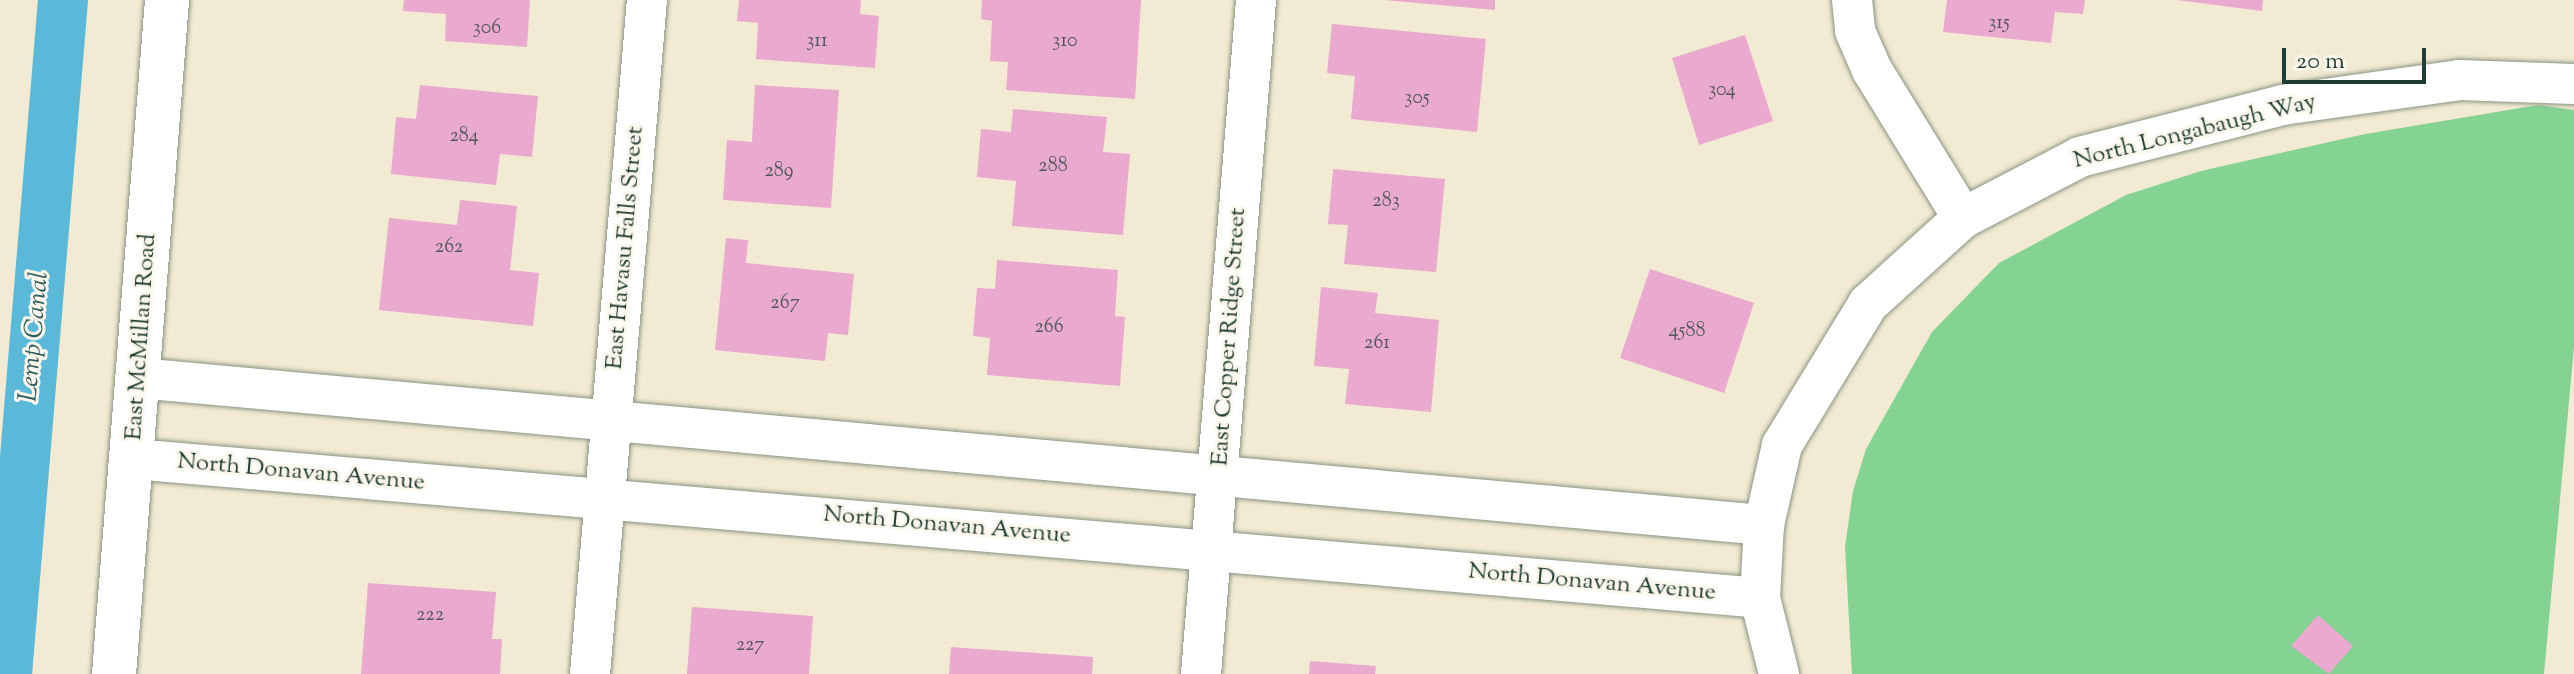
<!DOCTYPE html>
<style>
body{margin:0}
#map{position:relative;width:2574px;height:674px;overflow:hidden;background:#f2ead2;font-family:"Sorts Mill Goudy",serif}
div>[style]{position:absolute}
.green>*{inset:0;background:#85d392}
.canal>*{height:50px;margin:-25px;padding:0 25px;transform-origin:25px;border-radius:25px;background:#5ab8d8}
.building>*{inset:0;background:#eaa9ce}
.roads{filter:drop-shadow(0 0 2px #889483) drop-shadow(0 0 2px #889483)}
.minor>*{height:40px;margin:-20px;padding:0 20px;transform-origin:20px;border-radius:20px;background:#fff}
.secondary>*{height:44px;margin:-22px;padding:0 22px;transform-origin:22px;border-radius:22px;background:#fff}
span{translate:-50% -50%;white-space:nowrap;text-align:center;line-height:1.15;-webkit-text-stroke:6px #fbf7ec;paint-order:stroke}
.number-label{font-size:20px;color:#52585a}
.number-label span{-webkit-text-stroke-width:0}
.street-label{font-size:24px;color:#1f3d34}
.water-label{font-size:26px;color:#2e5c5d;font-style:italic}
.scale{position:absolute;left:2282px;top:48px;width:144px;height:36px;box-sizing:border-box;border:4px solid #1f3d34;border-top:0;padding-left:10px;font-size:24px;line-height:28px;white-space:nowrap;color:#1f3d34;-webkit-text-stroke:6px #fbf7ec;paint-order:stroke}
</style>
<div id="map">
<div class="green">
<div style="clip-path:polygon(2538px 105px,2574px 110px,2574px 347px,2544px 674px,1852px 674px,1845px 547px,1853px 491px,1866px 449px,1932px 332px,1999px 263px,2126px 195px,2201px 171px,2365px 134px)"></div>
</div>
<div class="canal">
<div style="left:7px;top:674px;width:676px;rotate:-85.25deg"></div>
</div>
<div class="building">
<div style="clip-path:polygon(404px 0,530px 0,527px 47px,445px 41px,446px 14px,403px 11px)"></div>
<div style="clip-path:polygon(739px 0,861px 0,860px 14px,879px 16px,875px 68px,756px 59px,758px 23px,737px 21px)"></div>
<div style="clip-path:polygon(982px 0,1141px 0,1135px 99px,1006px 90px,1008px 62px,990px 61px,992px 21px,981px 19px)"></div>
<div style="clip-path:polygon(1384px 0,1495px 0,1495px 10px)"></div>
<div style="clip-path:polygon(1947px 0,2085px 0,2083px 14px,2055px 12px,2051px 43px,1943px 32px)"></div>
<div style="clip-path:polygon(2177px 0,2263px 0,2262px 11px)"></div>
<div style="clip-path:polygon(1332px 24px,1486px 39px,1477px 132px,1351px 119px,1355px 76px,1327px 73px)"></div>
<div style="clip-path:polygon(1745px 35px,1773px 121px,1699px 145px,1672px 58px)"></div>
<div style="clip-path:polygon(420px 85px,538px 96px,532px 157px,500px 154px,496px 185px,391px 174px,396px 117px,416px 119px)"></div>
<div style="clip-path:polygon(755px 85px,839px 90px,831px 208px,723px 200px,727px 140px,752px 142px)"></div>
<div style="clip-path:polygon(1013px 109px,1107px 117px,1103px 152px,1130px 154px,1123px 235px,1012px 226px,1016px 181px,977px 177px,981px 129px,1011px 132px)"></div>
<div style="clip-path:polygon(1333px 169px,1445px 179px,1436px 272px,1344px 264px,1348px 225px,1328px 224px)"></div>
<div style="clip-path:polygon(460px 200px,517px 206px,510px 270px,539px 273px,533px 326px,379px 310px,389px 218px,457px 225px)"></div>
<div style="clip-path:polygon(726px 238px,748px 240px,746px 263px,854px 274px,848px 335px,828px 333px,825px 361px,715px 350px)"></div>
<div style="clip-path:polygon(997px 260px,1118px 270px,1115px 316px,1125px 317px,1120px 386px,987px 375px,990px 338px,973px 336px,977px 288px,995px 289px)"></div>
<div style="clip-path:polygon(1650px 269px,1754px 303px,1724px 393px,1620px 358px)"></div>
<div style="clip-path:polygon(1321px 287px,1378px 293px,1375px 313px,1439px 320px,1431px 412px,1345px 404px,1349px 369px,1314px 366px)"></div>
<div style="clip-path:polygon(368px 583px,496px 592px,492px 639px,502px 639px,500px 674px,361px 674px)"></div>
<div style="clip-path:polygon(692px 607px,813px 616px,809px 674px,687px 674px)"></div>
<div style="clip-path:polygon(2318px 615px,2353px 646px,2329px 674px,2291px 646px)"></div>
<div style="clip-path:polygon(951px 647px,1093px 657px,1092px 674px,949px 674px)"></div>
<div style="clip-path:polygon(1310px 661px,1376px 666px,1375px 674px,1309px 674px)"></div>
</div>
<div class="roads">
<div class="minor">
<div style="left:1852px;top:0;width:31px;rotate:84deg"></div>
<div style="left:1855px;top:31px;width:43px;rotate:66.4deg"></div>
<div style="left:1872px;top:70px;width:174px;rotate:58.4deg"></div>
<div style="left:138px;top:378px;width:1633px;rotate:5.17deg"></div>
<div style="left:133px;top:459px;width:1633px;rotate:4.88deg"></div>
<div style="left:590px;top:674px;width:676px;rotate:-85.17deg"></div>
<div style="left:1201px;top:674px;width:676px;rotate:-85.33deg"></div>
<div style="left:1779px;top:674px;width:78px;rotate:-104deg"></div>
<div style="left:1760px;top:598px;width:73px;rotate:-86.9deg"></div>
<div style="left:1764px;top:525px;width:82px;rotate:-77.3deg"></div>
<div style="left:1782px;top:445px;width:165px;rotate:-58.6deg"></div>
<div style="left:1868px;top:304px;width:128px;rotate:-42.2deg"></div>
<div style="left:1963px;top:218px;width:132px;rotate:-27.5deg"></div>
<div style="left:2080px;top:157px;width:209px;rotate:-14.4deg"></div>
<div style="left:2282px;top:105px;width:179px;rotate:-8deg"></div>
<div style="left:2459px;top:80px;width:115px;rotate:2deg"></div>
</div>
<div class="secondary">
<div style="left:114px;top:674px;width:676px;rotate:-85.5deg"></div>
</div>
</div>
<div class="number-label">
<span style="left:1999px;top:23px">315</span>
<span style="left:487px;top:28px">306</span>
<span style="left:817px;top:41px">311</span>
<span style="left:1065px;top:41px">310</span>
<span style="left:1722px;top:90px">304</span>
<span style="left:1417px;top:98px">305</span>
<span style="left:464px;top:136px">284</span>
<span style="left:1053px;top:166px">288</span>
<span style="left:779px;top:171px">289</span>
<span style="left:1386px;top:201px">283</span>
<span style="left:449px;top:247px">262</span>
<span style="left:785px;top:303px">267</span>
<span style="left:1049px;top:327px">266</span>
<span style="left:1687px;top:331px">4588</span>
<span style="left:1377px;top:343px">261</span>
<span style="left:430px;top:615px">222</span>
<span style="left:750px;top:645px">227</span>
</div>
<div class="street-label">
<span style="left:2195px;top:132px;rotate:-14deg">North Longabaugh Way</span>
<span style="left:626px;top:248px;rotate:-85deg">East Havasu Falls Street</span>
<span style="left:142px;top:337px;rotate:-86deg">East McMillan Road</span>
<span style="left:1230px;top:337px;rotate:-86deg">East Copper Ridge Street</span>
<span style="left:301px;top:473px;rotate:5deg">North Donavan Avenue</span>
<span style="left:947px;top:526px;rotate:5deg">North Donavan Avenue</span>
<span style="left:1592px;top:583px;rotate:5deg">North Donavan Avenue</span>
</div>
<div class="water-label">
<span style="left:35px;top:337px;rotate:-85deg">Lemp Canal</span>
</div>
<div class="scale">20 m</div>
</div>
